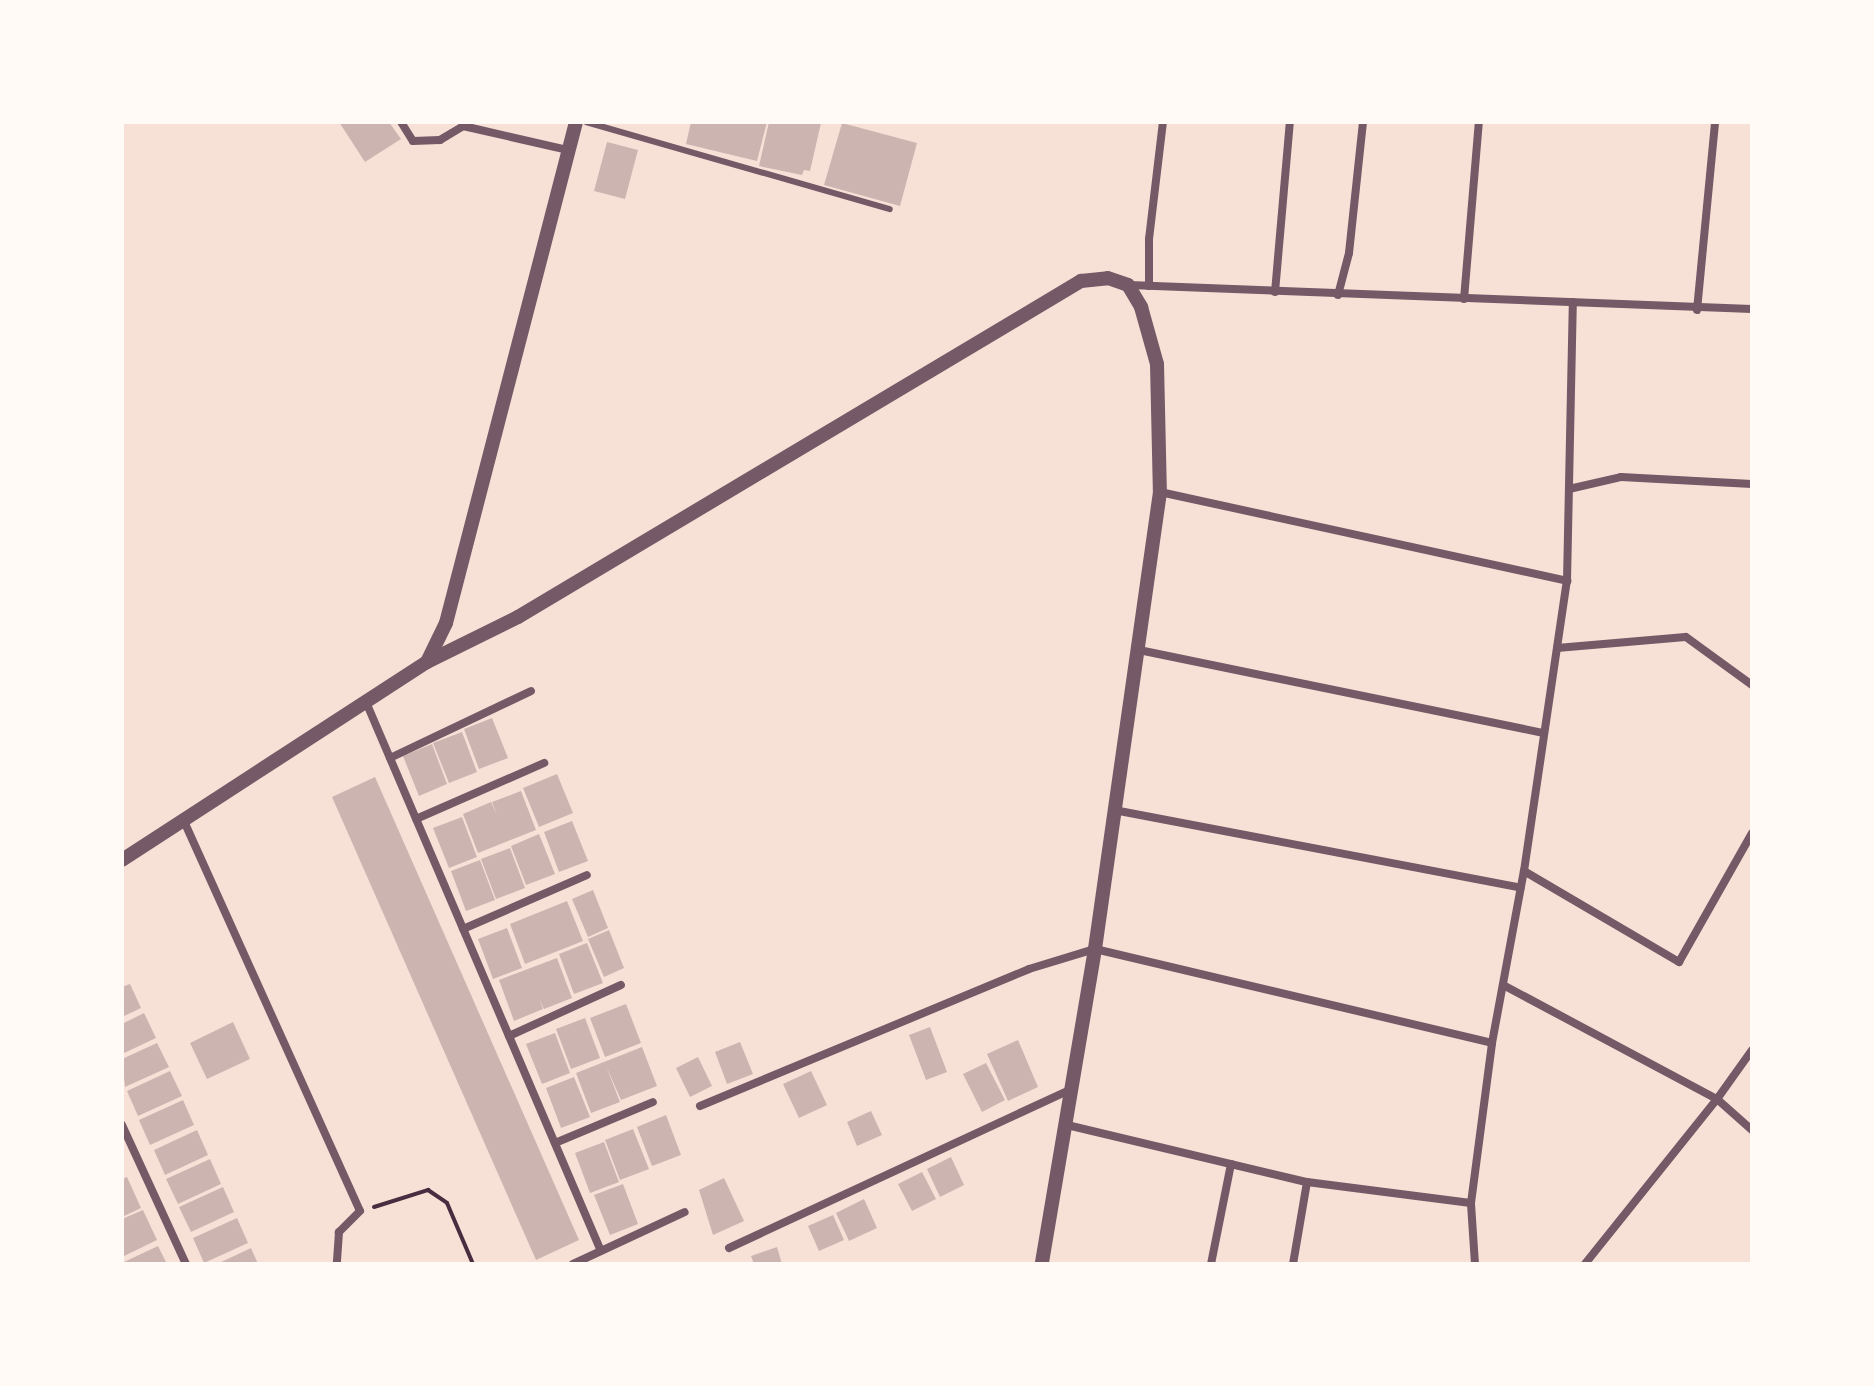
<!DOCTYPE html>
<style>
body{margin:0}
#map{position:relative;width:1874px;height:1386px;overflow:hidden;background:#f7e1d7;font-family:Figtree,sans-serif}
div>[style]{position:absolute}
.building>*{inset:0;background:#ccb4b1}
.path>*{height:4px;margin:-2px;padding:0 2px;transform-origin:2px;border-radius:2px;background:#4a2c40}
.service>*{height:6px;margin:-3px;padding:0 3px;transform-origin:3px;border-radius:3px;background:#755966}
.minor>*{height:8px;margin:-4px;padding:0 4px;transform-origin:4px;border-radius:4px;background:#755966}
.tertiary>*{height:14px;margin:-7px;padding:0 7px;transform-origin:7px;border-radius:7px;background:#755966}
span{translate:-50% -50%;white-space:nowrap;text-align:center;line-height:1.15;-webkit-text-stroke:8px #fffaf5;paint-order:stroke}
.frame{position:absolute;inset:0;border:124px solid #fffaf5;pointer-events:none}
</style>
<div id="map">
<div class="building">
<div style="clip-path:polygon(339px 122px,389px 122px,401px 139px,365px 162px)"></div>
<div style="clip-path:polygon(691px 122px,767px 122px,757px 161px,686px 144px)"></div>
<div style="clip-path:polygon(769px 122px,821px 123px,810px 171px,804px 170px,802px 175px,759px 166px)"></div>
<div style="clip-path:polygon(842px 123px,917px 143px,900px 206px,824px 185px)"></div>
<div style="clip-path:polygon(607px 142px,638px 150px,625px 199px,594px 191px)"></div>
<div style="clip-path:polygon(492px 718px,508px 758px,479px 769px,464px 729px)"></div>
<div style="clip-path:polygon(462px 732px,477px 772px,449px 783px,433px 743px)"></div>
<div style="clip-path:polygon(432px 744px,447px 784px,419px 796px,403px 756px)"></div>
<div style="clip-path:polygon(557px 774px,573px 813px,539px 827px,523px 788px)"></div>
<div style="clip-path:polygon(375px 777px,579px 1240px,536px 1260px,332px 797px)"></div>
<div style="clip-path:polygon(521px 791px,536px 830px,478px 853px,463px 814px,491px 802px,497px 815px,492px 802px)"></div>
<div style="clip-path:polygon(462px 817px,477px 857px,449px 868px,433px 828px)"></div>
<div style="clip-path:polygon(572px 821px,588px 861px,559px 872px,544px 832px)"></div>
<div style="clip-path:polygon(539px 834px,555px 874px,526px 885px,511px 846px)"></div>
<div style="clip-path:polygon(510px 848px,525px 888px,496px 899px,481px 859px)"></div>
<div style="clip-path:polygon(480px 860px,495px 900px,466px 911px,451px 871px)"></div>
<div style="clip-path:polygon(593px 890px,608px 928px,588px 937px,572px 899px)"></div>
<div style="clip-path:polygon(567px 901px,583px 941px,525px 964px,510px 924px)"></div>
<div style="clip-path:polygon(507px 928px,522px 968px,493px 979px,478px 939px)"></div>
<div style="clip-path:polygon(609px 930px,624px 968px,604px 977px,588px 939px)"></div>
<div style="clip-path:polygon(587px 943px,603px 983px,574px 994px,559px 954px)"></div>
<div style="clip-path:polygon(557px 958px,572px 998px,544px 1009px,539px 999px,543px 1009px,514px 1021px,499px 980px)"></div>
<div style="clip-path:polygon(130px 984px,141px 1008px,122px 1017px,122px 987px)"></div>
<div style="clip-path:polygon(626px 1004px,641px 1043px,605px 1057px,590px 1018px)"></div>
<div style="clip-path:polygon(144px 1013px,156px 1038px,122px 1054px,122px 1024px)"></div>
<div style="clip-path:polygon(585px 1018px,600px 1058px,571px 1069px,556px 1029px)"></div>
<div style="clip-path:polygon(233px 1022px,250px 1059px,207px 1079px,190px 1043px)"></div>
<div style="clip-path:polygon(930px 1027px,947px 1072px,926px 1080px,909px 1035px)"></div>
<div style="clip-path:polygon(555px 1033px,570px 1073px,542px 1084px,526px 1044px)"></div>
<div style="clip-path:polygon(1018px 1040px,1038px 1087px,1008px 1101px,987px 1054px)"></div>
<div style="clip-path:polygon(740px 1042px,753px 1074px,727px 1084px,715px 1052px)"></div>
<div style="clip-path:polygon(157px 1043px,169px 1067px,125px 1087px,122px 1059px)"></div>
<div style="clip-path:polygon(642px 1047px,657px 1086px,621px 1100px,606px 1066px,620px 1102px,591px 1113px,576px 1073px)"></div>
<div style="clip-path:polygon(698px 1057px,712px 1086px,690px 1097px,676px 1068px)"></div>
<div style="clip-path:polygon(986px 1063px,1005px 1100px,982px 1112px,963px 1074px)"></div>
<div style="clip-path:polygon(170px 1071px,182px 1096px,138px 1116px,127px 1091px)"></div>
<div style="clip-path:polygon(811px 1071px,827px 1105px,799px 1118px,783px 1084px)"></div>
<div style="clip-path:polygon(574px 1077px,590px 1117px,561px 1128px,546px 1088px)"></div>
<div style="clip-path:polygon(183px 1100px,194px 1125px,150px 1145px,139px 1120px)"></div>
<div style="clip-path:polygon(871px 1111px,882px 1135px,857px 1146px,847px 1122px)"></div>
<div style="clip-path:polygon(666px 1115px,681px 1155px,652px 1166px,637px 1127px)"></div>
<div style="clip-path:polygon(633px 1129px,649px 1169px,620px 1180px,605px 1140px)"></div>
<div style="clip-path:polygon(197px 1130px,208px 1155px,165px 1175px,154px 1150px)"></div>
<div style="clip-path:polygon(604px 1142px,619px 1182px,590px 1193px,575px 1153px)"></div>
<div style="clip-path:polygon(951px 1157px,964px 1185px,940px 1197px,927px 1169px)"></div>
<div style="clip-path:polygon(210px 1159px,221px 1184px,178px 1204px,166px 1179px)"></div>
<div style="clip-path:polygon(922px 1172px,936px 1199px,912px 1211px,898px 1184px)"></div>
<div style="clip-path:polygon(127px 1177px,141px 1208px,122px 1217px,122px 1179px)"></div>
<div style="clip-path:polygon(724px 1178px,744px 1221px,713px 1235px,699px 1190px)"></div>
<div style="clip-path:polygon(623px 1184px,638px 1224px,610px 1235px,594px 1195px)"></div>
<div style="clip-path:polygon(223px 1187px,234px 1212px,191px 1232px,179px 1207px)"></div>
<div style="clip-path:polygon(864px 1199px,877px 1228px,849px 1241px,836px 1213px)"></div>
<div style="clip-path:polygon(143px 1210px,157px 1240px,122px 1257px,122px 1219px)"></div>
<div style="clip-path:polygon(833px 1215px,844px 1240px,819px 1251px,808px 1226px)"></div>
<div style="clip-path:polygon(237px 1218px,248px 1243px,204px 1263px,193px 1238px)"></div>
<div style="clip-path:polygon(158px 1246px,167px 1264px,125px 1264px,124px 1262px)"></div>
<div style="clip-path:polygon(777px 1247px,782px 1264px,754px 1264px,751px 1256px)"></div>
<div style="clip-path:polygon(251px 1248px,258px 1264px,217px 1264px)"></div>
</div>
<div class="path">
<div style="left:374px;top:1207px;width:57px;rotate:-17.5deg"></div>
<div style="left:428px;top:1190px;width:23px;rotate:34deg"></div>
<div style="left:447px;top:1203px;width:66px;rotate:66.9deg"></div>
</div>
<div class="service">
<div style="left:586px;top:122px;width:316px;rotate:16deg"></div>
</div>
<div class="minor">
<div style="left:401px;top:122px;width:22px;rotate:58deg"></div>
<div style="left:413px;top:141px;width:27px;rotate:-2deg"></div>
<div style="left:440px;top:140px;width:27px;rotate:-31deg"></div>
<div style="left:463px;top:126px;width:108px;rotate:12.9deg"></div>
<div style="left:1129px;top:285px;width:623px;rotate:2.21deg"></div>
<div style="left:1149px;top:286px;width:47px;rotate:-90deg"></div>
<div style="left:1149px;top:239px;width:118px;rotate:-83.2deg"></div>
<div style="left:1275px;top:292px;width:171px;rotate:-85deg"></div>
<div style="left:1338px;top:295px;width:43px;rotate:-75.3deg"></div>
<div style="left:1349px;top:253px;width:132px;rotate:-83.9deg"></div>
<div style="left:1464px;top:299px;width:178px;rotate:-85.2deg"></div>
<div style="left:1697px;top:310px;width:189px;rotate:-84.5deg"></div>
<div style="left:1569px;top:489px;width:53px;rotate:-13deg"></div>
<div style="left:1621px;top:477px;width:131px;rotate:3.1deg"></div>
<div style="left:1160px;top:492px;width:417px;rotate:12.3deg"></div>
<div style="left:1557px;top:648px;width:129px;rotate:-4.9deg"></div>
<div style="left:1686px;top:637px;width:82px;rotate:36deg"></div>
<div style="left:1139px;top:650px;width:412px;rotate:11.6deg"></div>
<div style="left:366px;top:702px;width:597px;rotate:66.83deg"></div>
<div style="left:390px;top:758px;width:156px;rotate:-25.4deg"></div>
<div style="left:1114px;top:810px;width:414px;rotate:10.8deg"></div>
<div style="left:183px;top:819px;width:430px;rotate:65.7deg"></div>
<div style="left:360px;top:1211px;width:30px;rotate:135deg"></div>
<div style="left:339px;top:1232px;width:32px;rotate:94deg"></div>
<div style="left:416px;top:819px;width:140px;rotate:-23.6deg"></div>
<div style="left:1524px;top:871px;width:180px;rotate:30.4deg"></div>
<div style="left:1679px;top:962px;width:148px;rotate:-60.5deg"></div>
<div style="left:463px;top:929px;width:135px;rotate:-23.5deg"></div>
<div style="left:1505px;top:986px;width:240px;rotate:28.1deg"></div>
<div style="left:1717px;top:1099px;width:211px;rotate:128.7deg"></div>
<div style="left:509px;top:1036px;width:123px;rotate:-24.5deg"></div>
<div style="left:1752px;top:1050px;width:60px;rotate:125.5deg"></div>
<div style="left:1717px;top:1099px;width:47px;rotate:41.5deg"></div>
<div style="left:700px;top:1106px;width:356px;rotate:-22.6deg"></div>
<div style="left:1029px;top:969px;width:69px;rotate:-16.9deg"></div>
<div style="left:1095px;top:949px;width:408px;rotate:13.3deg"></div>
<div style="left:122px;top:1125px;width:153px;rotate:65.3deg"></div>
<div style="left:1067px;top:1125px;width:247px;rotate:13.4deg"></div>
<div style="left:1307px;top:1182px;width:165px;rotate:7.3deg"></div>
<div style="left:555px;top:1143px;width:106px;rotate:-22.7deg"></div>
<div style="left:729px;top:1248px;width:377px;rotate:-24.9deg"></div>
<div style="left:573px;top:1264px;width:123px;rotate:-24.9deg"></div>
<div style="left:1211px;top:1264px;width:102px;rotate:-78.7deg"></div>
<div style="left:1293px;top:1264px;width:83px;rotate:-80.3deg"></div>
<div style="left:1475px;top:1264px;width:61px;rotate:-93.8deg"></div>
<div style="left:1471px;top:1203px;width:161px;rotate:-82.5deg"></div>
<div style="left:1492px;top:1043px;width:175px;rotate:-79.5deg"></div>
<div style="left:1524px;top:871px;width:293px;rotate:-81.6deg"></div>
<div style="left:1567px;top:581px;width:279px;rotate:-88.8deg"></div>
</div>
<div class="tertiary">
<div style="left:427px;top:662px;width:102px;rotate:-26.3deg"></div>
<div style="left:518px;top:617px;width:656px;rotate:-30.83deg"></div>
<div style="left:1081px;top:281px;width:27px;rotate:-6deg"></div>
<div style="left:1108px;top:278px;width:21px;rotate:19deg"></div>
<div style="left:1128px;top:285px;width:26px;rotate:59deg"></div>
<div style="left:1141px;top:307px;width:59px;rotate:74.3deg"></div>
<div style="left:1157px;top:364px;width:128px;rotate:88.7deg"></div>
<div style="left:1160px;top:492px;width:462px;rotate:98.1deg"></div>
<div style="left:1095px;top:949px;width:319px;rotate:99.6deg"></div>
<div style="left:122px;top:860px;width:364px;rotate:-33deg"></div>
<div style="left:427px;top:662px;width:43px;rotate:-64deg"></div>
<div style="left:446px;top:623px;width:518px;rotate:-75.45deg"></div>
</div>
<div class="frame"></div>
</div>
